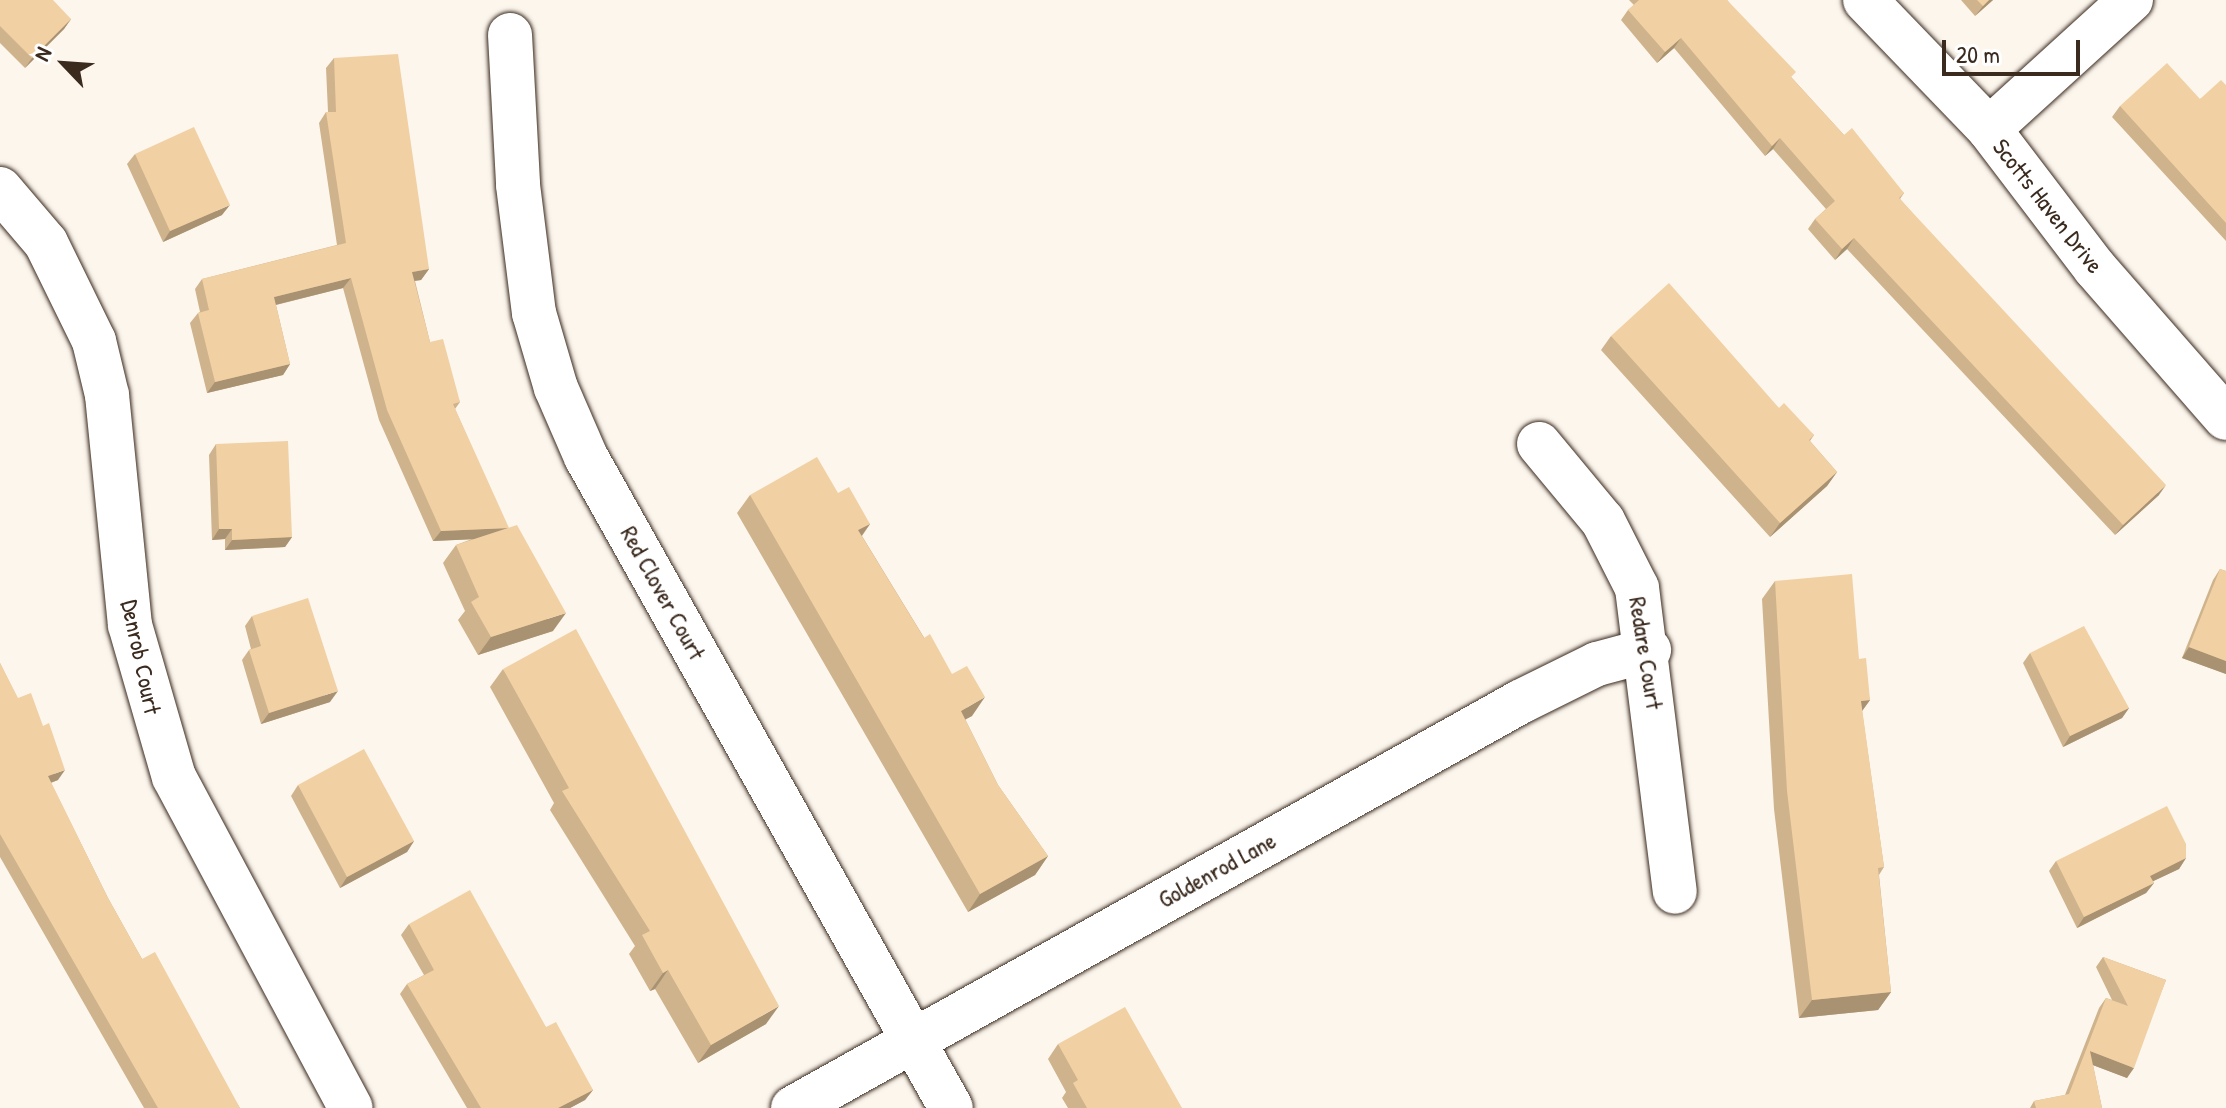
<!DOCTYPE html>
<style>
body{margin:0}
#map{position:relative;width:2226px;height:1108px;overflow:hidden;background:#fcf6ed;font-family:"Patrick Hand",sans-serif}
div>[style]{position:absolute}
.roads{filter:drop-shadow(0 0 2px #3b2a1e) drop-shadow(0 0 2px #3b2a1e)}
.minor>*{height:44px;margin:-22px;padding:0 22px;transform-origin:22px;border-radius:22px;background:#fff}
.wall>*{inset:0;background:#cfb38c}
.shaded-wall>*{inset:0;background:#a99272}
.building>*{inset:0;background:#f1d0a3}
span{translate:-50% -50%;white-space:nowrap;text-align:center;line-height:1.15;-webkit-text-stroke:8px #fff;paint-order:stroke}
.street-label{font-size:24px;color:#3b2a1e}
.north{position:absolute;left:24px;top:24px;width:80px;height:80px;-webkit-text-stroke:6px #fff;paint-order:stroke;rotate:295deg;font-size:22px;font-weight:700;line-height:32px;text-align:center;color:#3b2a1e}
.north::after{content:'';display:block;margin:auto;width:28px;height:36px;background:#3b2a1e;clip-path:polygon(50% 0,100% 100%,50% 72%,0 100%)}
.scale{position:absolute;left:1942px;top:40px;width:138px;height:36px;box-sizing:border-box;border:4px solid #3b2a1e;border-top:0;padding-left:10px;font-size:24px;line-height:28px;white-space:nowrap;color:#3b2a1e;-webkit-text-stroke:6px #fff;paint-order:stroke}
</style>
<div id="map">
<div class="roads">
<div class="minor">
<div style="left:1865px;top:0;width:179px;rotate:46.1deg"></div>
<div style="left:1989px;top:129px;width:175px;rotate:52.7deg"></div>
<div style="left:2095px;top:268px;width:199px;rotate:48.9deg"></div>
<div style="left:510px;top:35px;width:150px;rotate:86.9deg"></div>
<div style="left:518px;top:185px;width:129px;rotate:82.9deg"></div>
<div style="left:534px;top:313px;width:78px;rotate:73.7deg"></div>
<div style="left:556px;top:388px;width:75px;rotate:66.5deg"></div>
<div style="left:586px;top:457px;width:746px;rotate:60.72deg"></div>
<div style="left:1989px;top:129px;width:192px;rotate:-42.3deg"></div>
<div style="left:0;top:189px;width:71px;rotate:49.6deg"></div>
<div style="left:46px;top:243px;width:109px;rotate:63.9deg"></div>
<div style="left:94px;top:341px;width:56px;rotate:76.5deg"></div>
<div style="left:107px;top:395px;width:231px;rotate:84.3deg"></div>
<div style="left:130px;top:625px;width:158px;rotate:73.9deg"></div>
<div style="left:174px;top:777px;width:375px;rotate:61.9deg"></div>
<div style="left:1539px;top:444px;width:100px;rotate:50.3deg"></div>
<div style="left:1603px;top:521px;width:75px;rotate:63.1deg"></div>
<div style="left:1637px;top:588px;width:306px;rotate:82.9deg"></div>
<div style="left:793px;top:1108px;width:833px;rotate:-29.18deg"></div>
<div style="left:1520px;top:702px;width:86px;rotate:-26.3deg"></div>
<div style="left:1597px;top:664px;width:54px;rotate:-15.1deg"></div>
</div>
</div>
<div class="wall">
<div style="clip-path:polygon(0 0,71px 19px,64px 29px,25px 68px,0 43px)"></div>
<div style="clip-path:polygon(1629px 0,1727px 0,1792px 78px,1844px 135px,1904px 193px,1900px 199px,2159px 495px,2115px 535px,1847px 249px,1835px 260px,1808px 229px,1815px 219px,1826px 209px,1773px 149px,1765px 156px,1674px 48px,1657px 63px,1621px 20px,1628px 10px,1634px 5px)"></div>
<div style="clip-path:polygon(1961px 0,1993px 0,1975px 16px)"></div>
<div style="clip-path:polygon(334px 58px,429px 269px,421px 280px,415px 281px,430px 342px,460px 402px,455px 409px,553px 631px,478px 655px,458px 620px,465px 611px,443px 563px,456px 545px,472px 539px,433px 541px,379px 420px,343px 288px,276px 305px,290px 364px,283px 375px,207px 393px,190px 323px,198px 313px,200px 312px,195px 289px,202px 279px,337px 245px,319px 123px,326px 112px,328px 112px,326px 68px)"></div>
<div style="clip-path:polygon(2226px 85px,2226px 241px,2112px 117px,2120px 106px,2200px 99px)"></div>
<div style="clip-path:polygon(135px 154px,222px 215px,163px 242px,127px 164px)"></div>
<div style="clip-path:polygon(1611px 336px,1779px 408px,1814px 435px,1810px 441px,1837px 472px,1827px 486px,1770px 537px,1601px 350px)"></div>
<div style="clip-path:polygon(216px 444px,292px 537px,285px 547px,225px 550px,225px 539px,212px 540px,209px 455px)"></div>
<div style="clip-path:polygon(838px 493px,870px 524px,862px 536px,972px 716px,965px 719px,998px 785px,1048px 856px,1035px 875px,968px 912px,737px 513px,750px 495px)"></div>
<div style="clip-path:polygon(2220px 569px,2226px 571px,2226px 674px,2182px 658px,2213px 580px)"></div>
<div style="clip-path:polygon(1775px 581px,1859px 659px,1870px 700px,1862px 711px,1884px 867px,1879px 875px,1891px 992px,1878px 1010px,1799px 1018px,1774px 809px,1762px 599px)"></div>
<div style="clip-path:polygon(252px 616px,330px 702px,261px 724px,242px 660px,249px 650px,251px 649px,245px 626px)"></div>
<div style="clip-path:polygon(2030px 653px,2129px 708px,2122px 718px,2063px 747px,2023px 663px)"></div>
<div style="clip-path:polygon(0 663px,58px 780px,51px 783px,108px 898px,142px 959px,240px 1108px,144px 1108px,0 857px)"></div>
<div style="clip-path:polygon(503px 669px,766px 1024px,698px 1063px,655px 989px,650px 991px,629px 954px,635px 946px,550px 810px,554px 803px,490px 687px)"></div>
<div style="clip-path:polygon(298px 785px,414px 841px,407px 852px,340px 888px,291px 796px)"></div>
<div style="clip-path:polygon(2186px 858px,2179px 869px,2153px 881px,2154px 883px,2146px 893px,2077px 928px,2049px 871px,2056px 861px)"></div>
<div style="clip-path:polygon(409px 924px,546px 1027px,593px 1090px,585px 1100px,570px 1108px,467px 1108px,400px 994px,407px 984px,424px 975px,401px 935px)"></div>
<div style="clip-path:polygon(2103px 957px,2166px 980px,2127px 1078px,2093px 1065px,2102px 1108px,2030px 1108px,2034px 1101px,2065px 1095px,2099px 1008px,2106px 998px,2112px 1000px,2096px 967px)"></div>
<div style="clip-path:polygon(1058px 1044px,1182px 1108px,1068px 1108px,1062px 1098px,1066px 1092px,1048px 1059px)"></div>
</div>
<div class="shaded-wall">
<div style="clip-path:polygon(1989px 0,1993px 0,1975px 16px,1983px 6px)"></div>
<div style="clip-path:polygon(71px 19px,64px 29px,25px 68px,32px 58px)"></div>
<div style="clip-path:polygon(1681px 38px,1674px 48px,1657px 63px,1665px 52px)"></div>
<div style="clip-path:polygon(1780px 138px,1773px 149px,1765px 156px,1772px 146px)"></div>
<div style="clip-path:polygon(230px 205px,222px 215px,163px 242px,170px 231px)"></div>
<div style="clip-path:polygon(1854px 238px,1847px 249px,1835px 260px,1842px 249px)"></div>
<div style="clip-path:polygon(429px 269px,421px 280px,405px 282px,412px 272px)"></div>
<div style="clip-path:polygon(351px 278px,343px 288px,267px 307px,274px 297px)"></div>
<div style="clip-path:polygon(290px 364px,283px 375px,207px 393px,215px 382px)"></div>
<div style="clip-path:polygon(1837px 472px,1827px 486px,1770px 537px,1780px 523px)"></div>
<div style="clip-path:polygon(2166px 485px,2159px 495px,2115px 535px,2123px 525px)"></div>
<div style="clip-path:polygon(870px 524px,857px 542px,858px 530px)"></div>
<div style="clip-path:polygon(509px 528px,502px 538px,433px 541px,441px 531px)"></div>
<div style="clip-path:polygon(219px 529px,232px 529px,225px 539px,212px 540px)"></div>
<div style="clip-path:polygon(292px 537px,285px 547px,225px 550px,232px 540px)"></div>
<div style="clip-path:polygon(566px 613px,553px 631px,478px 655px,491px 637px)"></div>
<div style="clip-path:polygon(2189px 647px,2226px 661px,2226px 674px,2182px 658px)"></div>
<div style="clip-path:polygon(338px 691px,330px 702px,261px 724px,269px 713px)"></div>
<div style="clip-path:polygon(985px 697px,972px 716px,948px 729px,961px 711px)"></div>
<div style="clip-path:polygon(1870px 700px,1857px 718px,1861px 701px)"></div>
<div style="clip-path:polygon(2129px 708px,2122px 718px,2063px 747px,2070px 736px)"></div>
<div style="clip-path:polygon(65px 770px,58px 780px,41px 786px,48px 776px)"></div>
<div style="clip-path:polygon(414px 841px,407px 852px,340px 888px,347px 877px)"></div>
<div style="clip-path:polygon(1048px 856px,1035px 875px,968px 912px,980px 894px)"></div>
<div style="clip-path:polygon(2186px 858px,2179px 869px,2143px 886px,2150px 876px)"></div>
<div style="clip-path:polygon(2154px 883px,2146px 893px,2077px 928px,2084px 917px)"></div>
<div style="clip-path:polygon(668px 970px,655px 989px,650px 991px,663px 973px)"></div>
<div style="clip-path:polygon(1891px 992px,1878px 1010px,1799px 1018px,1812px 1000px)"></div>
<div style="clip-path:polygon(779px 1006px,766px 1024px,698px 1063px,711px 1045px)"></div>
<div style="clip-path:polygon(2090px 1051px,2134px 1068px,2127px 1078px,2082px 1061px)"></div>
<div style="clip-path:polygon(593px 1090px,585px 1100px,570px 1108px,558px 1108px)"></div>
</div>
<div class="building">
<div style="clip-path:polygon(0 0,53px 0,71px 19px,32px 58px,0 26px)"></div>
<div style="clip-path:polygon(1639px 0,1727px 0,1796px 72px,1791px 77px,1844px 135px,1852px 128px,1904px 193px,1899px 198px,2166px 485px,2123px 525px,1854px 238px,1842px 249px,1815px 219px,1835px 201px,1780px 138px,1772px 146px,1681px 38px,1665px 52px,1628px 10px)"></div>
<div style="clip-path:polygon(1977px 0,1989px 0,1983px 6px)"></div>
<div style="clip-path:polygon(398px 54px,429px 269px,412px 272px,430px 342px,443px 339px,460px 402px,453px 404px,509px 528px,441px 531px,387px 410px,351px 278px,274px 297px,290px 364px,215px 382px,198px 313px,209px 310px,202px 279px,346px 243px,326px 112px,336px 112px,334px 58px)"></div>
<div style="clip-path:polygon(2167px 63px,2200px 99px,2221px 80px,2226px 85px,2226px 223px,2120px 106px)"></div>
<div style="clip-path:polygon(194px 127px,230px 205px,170px 231px,135px 154px)"></div>
<div style="clip-path:polygon(1669px 283px,1779px 408px,1784px 403px,1814px 435px,1809px 440px,1837px 472px,1780px 523px,1611px 336px)"></div>
<div style="clip-path:polygon(288px 441px,292px 537px,232px 540px,232px 529px,219px 529px,216px 444px)"></div>
<div style="clip-path:polygon(817px 457px,838px 493px,849px 487px,870px 524px,858px 530px,924px 638px,930px 634px,952px 674px,967px 666px,985px 697px,961px 711px,998px 785px,1048px 856px,980px 894px,750px 495px)"></div>
<div style="clip-path:polygon(517px 525px,566px 613px,491px 637px,471px 602px,479px 597px,456px 545px)"></div>
<div style="clip-path:polygon(2220px 569px,2226px 571px,2226px 661px,2189px 647px)"></div>
<div style="clip-path:polygon(1852px 574px,1859px 659px,1866px 658px,1870px 700px,1861px 701px,1884px 867px,1878px 868px,1891px 992px,1812px 1000px,1787px 791px,1775px 581px)"></div>
<div style="clip-path:polygon(308px 598px,338px 691px,269px 713px,249px 650px,261px 646px,252px 616px)"></div>
<div style="clip-path:polygon(2084px 626px,2129px 708px,2070px 736px,2030px 653px)"></div>
<div style="clip-path:polygon(576px 629px,779px 1006px,711px 1045px,668px 970px,663px 973px,642px 935px,650px 931px,562px 791px,569px 788px,503px 669px)"></div>
<div style="clip-path:polygon(0 663px,18px 698px,31px 693px,43px 726px,49px 723px,65px 770px,48px 776px,108px 898px,142px 959px,155px 952px,240px 1108px,158px 1108px,0 834px)"></div>
<div style="clip-path:polygon(364px 749px,414px 841px,347px 877px,298px 785px)"></div>
<div style="clip-path:polygon(2167px 806px,2186px 844px,2186px 858px,2150px 876px,2154px 883px,2084px 917px,2056px 861px)"></div>
<div style="clip-path:polygon(470px 890px,546px 1027px,556px 1022px,593px 1090px,558px 1108px,481px 1108px,407px 984px,434px 970px,409px 924px)"></div>
<div style="clip-path:polygon(2103px 957px,2166px 980px,2134px 1068px,2090px 1051px,2102px 1108px,2036px 1108px,2034px 1101px,2069px 1094px,2106px 998px,2128px 1006px)"></div>
<div style="clip-path:polygon(1125px 1007px,1182px 1108px,1087px 1108px,1073px 1083px,1078px 1080px,1058px 1044px)"></div>
</div>
<div class="street-label">
<span style="left:2048px;top:206px;rotate:52deg">Scotts Haven Drive</span>
<span style="left:663px;top:593px;rotate:61deg">Red Clover Court</span>
<span style="left:1646px;top:653px;rotate:81deg">Redare Court</span>
<span style="left:141px;top:657px;rotate:78deg">Denrob Court</span>
<span style="left:1217px;top:870px;rotate:-29deg">Goldenrod Lane</span>
</div>
<div class="north">N</div>
<div class="scale">20 m</div>
</div>
